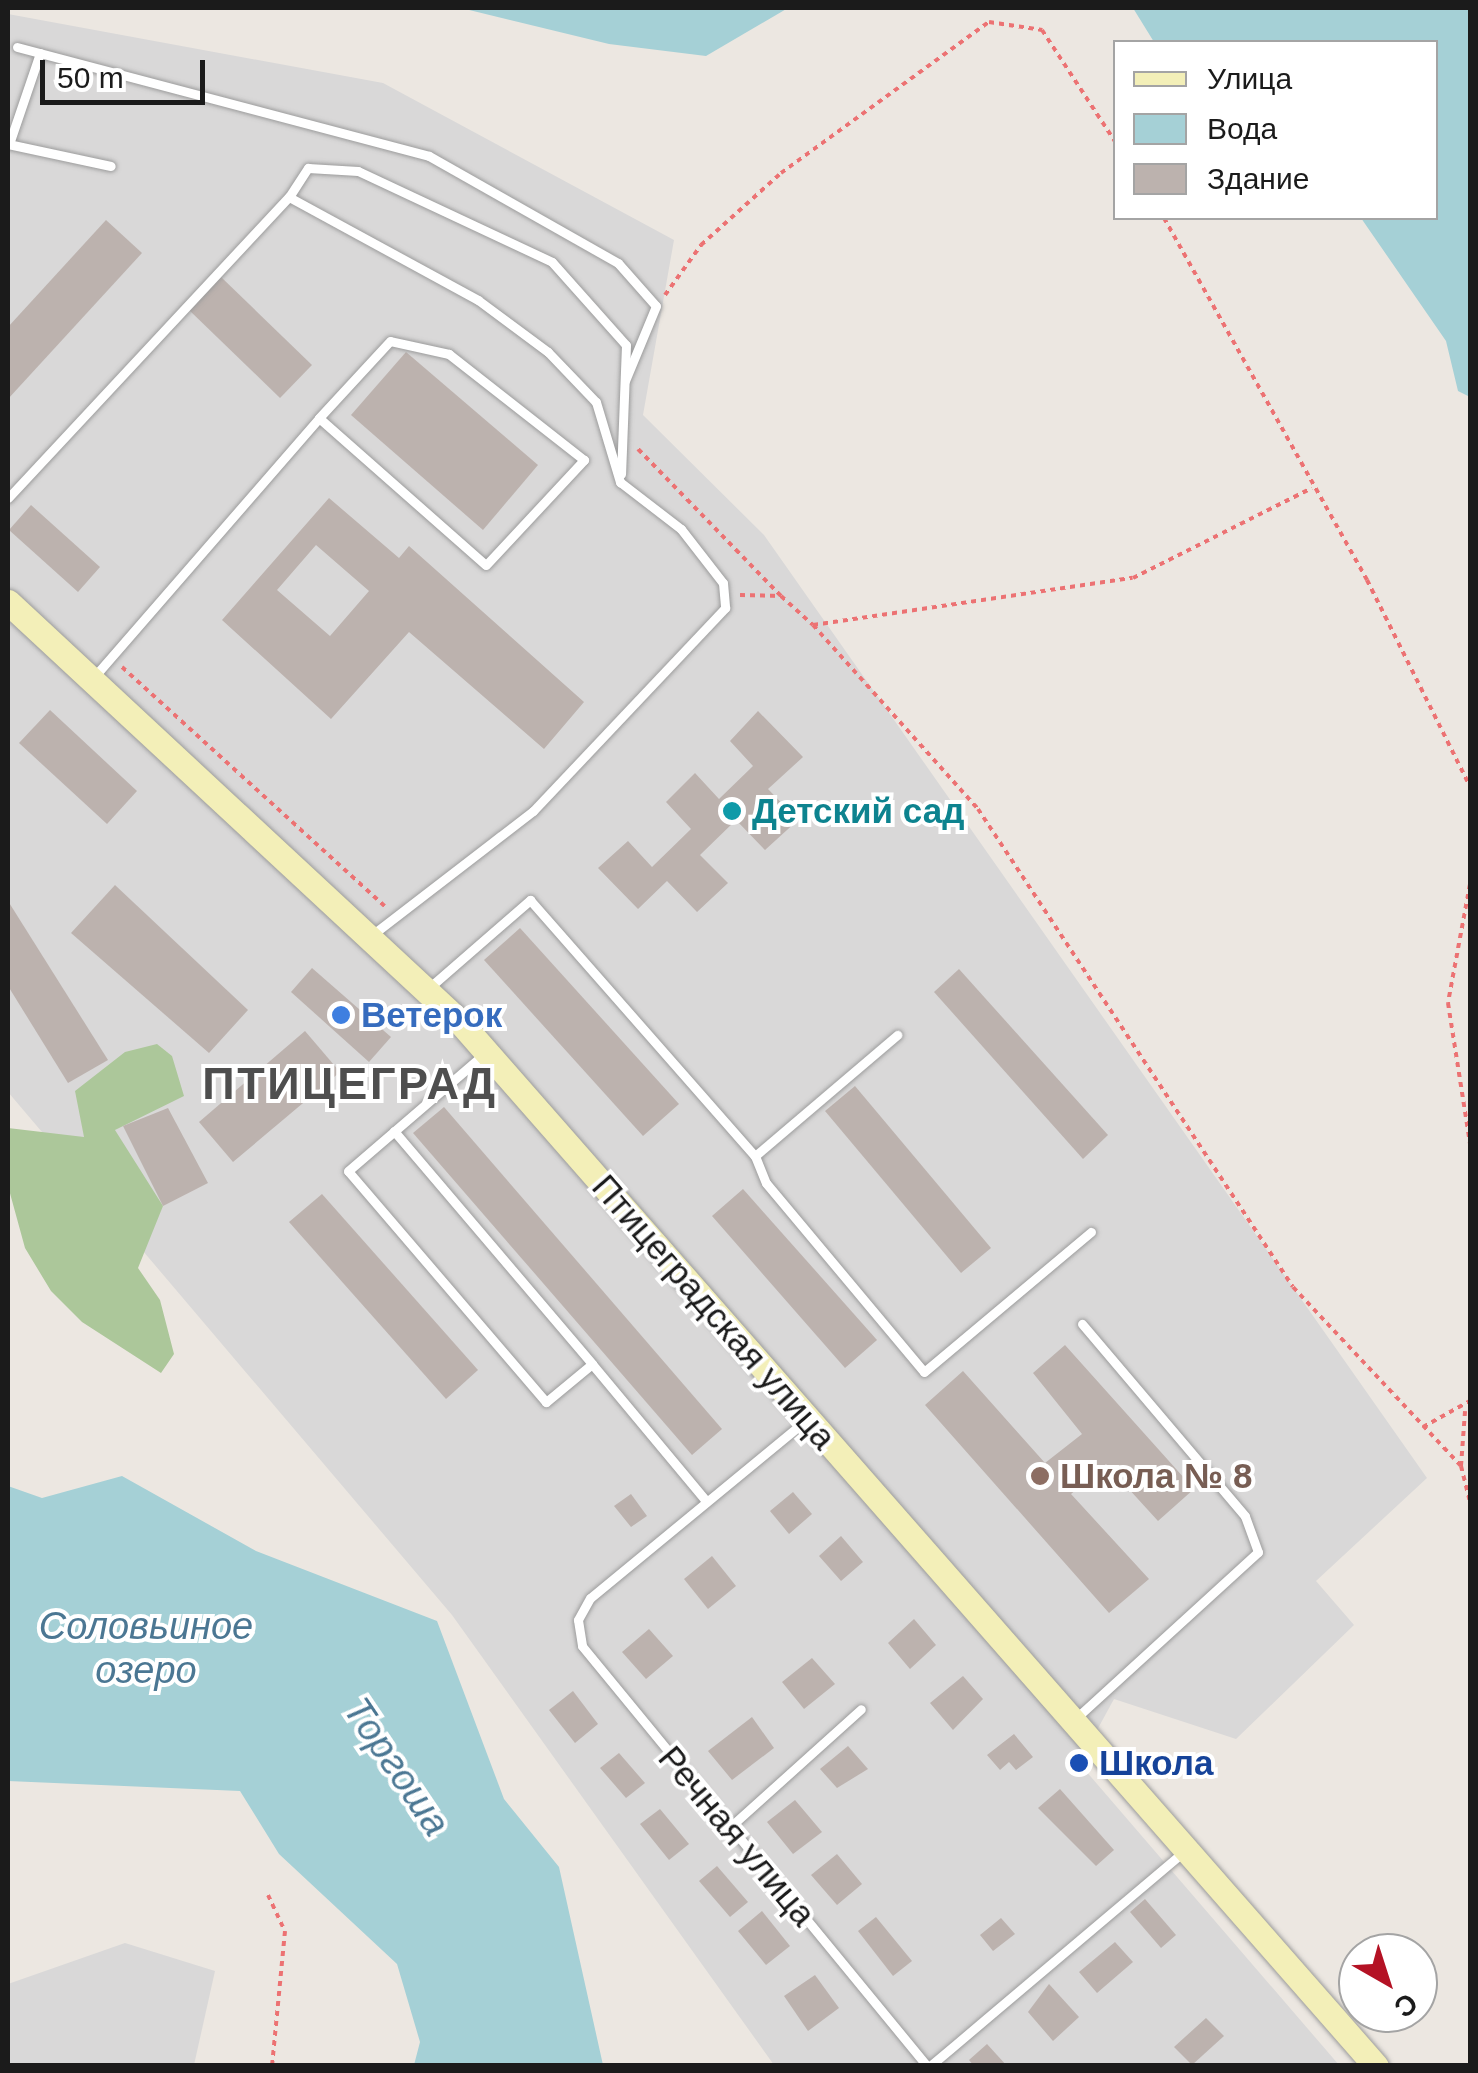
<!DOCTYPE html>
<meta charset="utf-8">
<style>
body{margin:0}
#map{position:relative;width:1478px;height:2073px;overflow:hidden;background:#ece7e1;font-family:Arial,sans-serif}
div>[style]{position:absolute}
.residential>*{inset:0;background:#d9d8d8}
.forest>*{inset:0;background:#acc79a}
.water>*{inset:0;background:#a5d0d6}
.building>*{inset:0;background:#bcb2ae}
.path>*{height:4px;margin-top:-2px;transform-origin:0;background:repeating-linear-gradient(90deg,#ec7273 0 5px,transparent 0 10px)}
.roads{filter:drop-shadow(0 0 2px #9c9c9c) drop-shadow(0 0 2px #9c9c9c)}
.lane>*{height:9px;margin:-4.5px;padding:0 4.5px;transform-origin:4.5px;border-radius:4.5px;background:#fff}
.secondary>*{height:25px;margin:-12.5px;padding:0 12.5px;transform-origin:12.5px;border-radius:12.5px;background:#f3efb8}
.dots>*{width:28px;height:28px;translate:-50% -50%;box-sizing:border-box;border:5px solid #fff;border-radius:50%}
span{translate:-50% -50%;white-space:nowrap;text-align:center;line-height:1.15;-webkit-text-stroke:8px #fff;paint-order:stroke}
.culture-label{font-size:35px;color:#0d838f;font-weight:700}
.left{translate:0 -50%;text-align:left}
.shop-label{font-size:35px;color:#366cbe;font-weight:700}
.street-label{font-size:35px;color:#1b1b1b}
.education-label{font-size:35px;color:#785e54;font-weight:700}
.transit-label{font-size:35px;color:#164399;font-weight:700}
.water-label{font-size:38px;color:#4b7793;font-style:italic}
.district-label{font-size:45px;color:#4e4e4e;font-weight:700;letter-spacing:2.5px}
.frame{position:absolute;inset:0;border:10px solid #1b1b1b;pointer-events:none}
.legend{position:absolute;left:1113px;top:40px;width:325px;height:180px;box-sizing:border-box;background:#fff;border:2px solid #a4a4a4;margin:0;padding:12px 18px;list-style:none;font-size:30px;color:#1b1b1b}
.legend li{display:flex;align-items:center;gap:20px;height:50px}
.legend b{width:50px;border:2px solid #a4a4a4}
.north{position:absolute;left:1338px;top:1933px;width:100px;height:100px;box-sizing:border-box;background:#fff;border:2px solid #a4a4a4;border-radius:50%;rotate:141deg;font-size:28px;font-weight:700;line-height:40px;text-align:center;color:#1b1b1b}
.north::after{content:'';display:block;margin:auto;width:35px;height:45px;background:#b41224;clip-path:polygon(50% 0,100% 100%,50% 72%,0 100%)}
.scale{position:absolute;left:40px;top:60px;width:165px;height:45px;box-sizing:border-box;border:5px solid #1b1b1b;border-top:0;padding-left:12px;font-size:30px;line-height:35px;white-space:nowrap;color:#1b1b1b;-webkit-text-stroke:8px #fff;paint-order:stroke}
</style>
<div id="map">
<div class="residential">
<div style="clip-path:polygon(8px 14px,383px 83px,674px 240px,643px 415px,764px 535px,1427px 1478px,1316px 1581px,1354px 1625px,1236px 1739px,1114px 1699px,1079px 1763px,1339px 2065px,774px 2065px,452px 1615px,8px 1092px)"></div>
<div style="clip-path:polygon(125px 1943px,215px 1971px,194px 2065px,8px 2065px,8px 1984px)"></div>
</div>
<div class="forest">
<div style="clip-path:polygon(157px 1044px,172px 1056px,184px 1096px,115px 1130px,163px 1206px,138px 1268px,160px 1300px,174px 1354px,161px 1373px,82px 1322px,51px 1291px,25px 1248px,8px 1186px,8px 1128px,84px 1137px,75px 1091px,125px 1052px)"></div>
</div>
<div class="water">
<div style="clip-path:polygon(461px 8px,788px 8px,706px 56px,609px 44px)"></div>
<div style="clip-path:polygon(1133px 8px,1470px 8px,1470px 397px,1458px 391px,1446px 341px,1361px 218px,1436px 218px,1436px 42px,1154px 42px)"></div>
<div style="clip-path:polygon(122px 1476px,256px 1551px,437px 1621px,504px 1799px,559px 1867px,603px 2065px,414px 2065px,420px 2042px,397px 1964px,279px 1854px,240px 1791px,8px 1781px,8px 1486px,42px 1498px)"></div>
</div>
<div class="building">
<div style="clip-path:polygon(106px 220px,142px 253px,8px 399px,8px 327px)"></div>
<div style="clip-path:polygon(221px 277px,312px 365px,280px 398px,189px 310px)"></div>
<div style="clip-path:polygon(406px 352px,538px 465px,483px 530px,351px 415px)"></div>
<div style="clip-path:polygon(evenodd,329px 498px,399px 558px,409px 546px,584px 702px,544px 749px,409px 632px,331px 719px,222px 620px,329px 498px,316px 545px,369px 591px,330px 636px,277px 590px,316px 545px)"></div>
<div style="clip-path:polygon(31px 505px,100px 567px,78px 592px,9px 530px)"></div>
<div style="clip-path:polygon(50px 710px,137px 791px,107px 824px,19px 743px)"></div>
<div style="clip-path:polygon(758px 711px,803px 757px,768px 789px,798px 820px,765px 850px,736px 820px,700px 855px,728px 883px,697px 912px,667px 881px,638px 909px,598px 868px,628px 841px,652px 867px,691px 829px,666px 802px,695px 773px,719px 799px,753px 766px,730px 741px)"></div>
<div style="clip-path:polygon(115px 885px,248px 1010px,209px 1053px,71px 933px)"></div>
<div style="clip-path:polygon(8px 901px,108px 1060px,68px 1083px,8px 986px)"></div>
<div style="clip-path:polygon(520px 928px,679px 1104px,643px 1136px,484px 960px)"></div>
<div style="clip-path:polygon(312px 968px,391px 1037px,369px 1062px,291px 992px)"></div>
<div style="clip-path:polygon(959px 969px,1108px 1135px,1083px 1159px,934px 992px)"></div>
<div style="clip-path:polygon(305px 1031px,340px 1072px,233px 1162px,199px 1122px)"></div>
<div style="clip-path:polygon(855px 1086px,991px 1248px,961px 1273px,825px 1111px)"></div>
<div style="clip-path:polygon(444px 1107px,722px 1429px,692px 1455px,413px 1133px)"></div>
<div style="clip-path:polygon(168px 1108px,208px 1183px,163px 1206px,123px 1126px)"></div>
<div style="clip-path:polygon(743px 1189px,877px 1340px,845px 1368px,712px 1216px)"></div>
<div style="clip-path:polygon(322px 1194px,478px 1370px,446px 1399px,289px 1222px)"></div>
<div style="clip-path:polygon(1065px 1345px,1194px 1489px,1158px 1521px,1106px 1464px,1071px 1494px,1149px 1579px,1109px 1613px,925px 1405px,963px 1371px,1045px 1463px,1082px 1434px,1033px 1373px)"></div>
<div style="clip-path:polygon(793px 1492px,812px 1514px,789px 1534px,770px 1511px)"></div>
<div style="clip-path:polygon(631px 1494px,647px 1516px,631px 1527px,614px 1506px)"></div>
<div style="clip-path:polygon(841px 1536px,863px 1562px,841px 1581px,819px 1556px)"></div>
<div style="clip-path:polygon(712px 1556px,736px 1586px,708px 1609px,684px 1579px)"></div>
<div style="clip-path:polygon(914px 1619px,936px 1645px,910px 1669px,888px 1643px)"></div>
<div style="clip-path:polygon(649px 1629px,673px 1656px,646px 1679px,622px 1652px)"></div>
<div style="clip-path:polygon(812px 1658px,835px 1684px,804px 1709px,782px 1682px)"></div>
<div style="clip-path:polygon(963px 1676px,983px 1699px,953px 1730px,930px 1703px)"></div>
<div style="clip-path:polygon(573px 1691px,598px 1724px,575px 1743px,549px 1710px)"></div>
<div style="clip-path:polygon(752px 1717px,774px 1748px,732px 1780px,708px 1751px)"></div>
<div style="clip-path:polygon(1014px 1734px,1033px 1757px,1016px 1770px,1009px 1762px,1000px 1770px,987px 1755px)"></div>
<div style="clip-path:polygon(848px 1746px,868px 1769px,837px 1788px,820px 1769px)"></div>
<div style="clip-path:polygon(619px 1753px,645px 1783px,626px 1798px,600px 1768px)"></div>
<div style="clip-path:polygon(1060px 1789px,1114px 1850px,1096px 1866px,1038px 1808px)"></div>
<div style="clip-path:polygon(795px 1800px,822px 1832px,793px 1854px,767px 1822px)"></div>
<div style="clip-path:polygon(660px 1809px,689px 1844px,669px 1860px,640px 1824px)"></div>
<div style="clip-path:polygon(837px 1854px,862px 1884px,837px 1905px,811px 1875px)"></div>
<div style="clip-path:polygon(717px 1866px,748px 1902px,730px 1917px,699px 1881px)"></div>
<div style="clip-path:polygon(1145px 1899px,1176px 1935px,1161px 1948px,1130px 1912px)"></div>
<div style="clip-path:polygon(762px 1911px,790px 1946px,766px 1965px,738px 1931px)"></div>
<div style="clip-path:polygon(876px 1917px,912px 1961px,893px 1976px,858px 1931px)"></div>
<div style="clip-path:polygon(1001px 1918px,1015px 1934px,993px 1951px,980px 1935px)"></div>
<div style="clip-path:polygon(1115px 1942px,1133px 1962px,1097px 1993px,1079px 1972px)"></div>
<div style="clip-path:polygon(815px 1975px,839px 2008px,808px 2031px,784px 1996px)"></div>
<div style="clip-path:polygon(1049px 1984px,1079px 2017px,1053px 2041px,1028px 2012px)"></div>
<div style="clip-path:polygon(1206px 2018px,1224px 2036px,1192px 2065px,1174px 2047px)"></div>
<div style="clip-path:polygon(987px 2044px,1007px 2066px,974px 2066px,969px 2060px)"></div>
</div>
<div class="path">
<div style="left:1164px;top:218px;width:415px;rotate:60.7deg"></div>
<div style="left:1367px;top:580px;width:231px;rotate:63.5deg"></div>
<div style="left:665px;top:295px;width:62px;rotate:-54.2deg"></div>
<div style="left:701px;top:245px;width:108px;rotate:-42deg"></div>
<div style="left:781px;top:173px;width:257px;rotate:-36deg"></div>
<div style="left:989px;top:22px;width:54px;rotate:8.6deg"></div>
<div style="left:1042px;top:30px;width:135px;rotate:56.8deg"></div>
<div style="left:638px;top:449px;width:205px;rotate:45.8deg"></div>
<div style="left:740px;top:595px;width:41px;rotate:1.4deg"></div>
<div style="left:781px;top:596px;width:43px;rotate:42.2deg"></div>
<div style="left:813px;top:625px;width:323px;rotate:-8.4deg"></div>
<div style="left:1133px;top:578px;width:200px;rotate:-26.7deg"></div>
<div style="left:813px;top:625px;width:247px;rotate:48.1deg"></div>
<div style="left:978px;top:809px;width:572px;rotate:56.62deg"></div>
<div style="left:1293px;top:1287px;width:245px;rotate:46.8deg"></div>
<div style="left:1461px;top:1466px;width:38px;rotate:76deg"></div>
<div style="left:122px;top:667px;width:355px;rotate:42.3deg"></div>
<div style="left:1470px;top:884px;width:121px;rotate:100.5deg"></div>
<div style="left:1448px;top:1003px;width:143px;rotate:81.1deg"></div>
<div style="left:1423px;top:1427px;width:54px;rotate:-29deg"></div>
<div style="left:1461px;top:1466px;width:55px;rotate:-85.8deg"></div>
<div style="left:1470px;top:1665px;width:55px;rotate:90deg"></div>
<div style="left:268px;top:1895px;width:40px;rotate:65deg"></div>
<div style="left:285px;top:1931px;width:136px;rotate:95.5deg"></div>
</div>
<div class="roads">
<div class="lane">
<div style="left:17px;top:47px;width:426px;rotate:14.8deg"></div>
<div style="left:429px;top:156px;width:217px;rotate:29.5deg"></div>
<div style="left:618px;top:263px;width:57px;rotate:48.5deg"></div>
<div style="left:656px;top:306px;width:81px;rotate:112.5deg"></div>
<div style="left:8px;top:144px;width:105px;rotate:12.1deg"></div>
<div style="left:9px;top:144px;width:96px;rotate:-71.2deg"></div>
<div style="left:289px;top:197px;width:35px;rotate:-57deg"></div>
<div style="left:308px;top:168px;width:50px;rotate:3.4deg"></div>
<div style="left:358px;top:171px;width:214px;rotate:25.1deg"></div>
<div style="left:552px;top:262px;width:111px;rotate:48.3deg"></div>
<div style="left:626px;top:345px;width:129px;rotate:92.2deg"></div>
<div style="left:8px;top:498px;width:412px;rotate:-47deg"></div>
<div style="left:289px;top:197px;width:215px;rotate:28.6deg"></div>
<div style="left:478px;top:300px;width:87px;rotate:36.6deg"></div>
<div style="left:548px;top:352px;width:69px;rotate:46.2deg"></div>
<div style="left:596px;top:402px;width:84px;rotate:73.3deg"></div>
<div style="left:620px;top:482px;width:77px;rotate:37.6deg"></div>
<div style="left:681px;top:529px;width:68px;rotate:52.1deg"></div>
<div style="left:723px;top:583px;width:25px;rotate:85deg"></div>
<div style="left:725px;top:608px;width:279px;rotate:133.4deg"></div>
<div style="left:533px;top:811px;width:203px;rotate:142.4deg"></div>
<div style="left:94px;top:677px;width:343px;rotate:-49deg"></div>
<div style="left:319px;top:418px;width:222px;rotate:41.4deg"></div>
<div style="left:486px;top:565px;width:144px;rotate:-47deg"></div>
<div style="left:584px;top:460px;width:172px;rotate:-141.9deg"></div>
<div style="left:449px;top:354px;width:60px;rotate:-167.6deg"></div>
<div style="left:390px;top:341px;width:105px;rotate:132.7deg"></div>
<div style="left:430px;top:987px;width:133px;rotate:-41deg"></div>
<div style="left:530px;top:900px;width:341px;rotate:48.7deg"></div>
<div style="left:755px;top:1156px;width:29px;rotate:68deg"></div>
<div style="left:766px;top:1183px;width:246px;rotate:50.1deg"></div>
<div style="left:924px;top:1372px;width:218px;rotate:-40deg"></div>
<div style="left:394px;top:1131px;width:306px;rotate:49.6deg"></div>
<div style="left:592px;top:1364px;width:60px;rotate:140.4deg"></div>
<div style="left:546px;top:1402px;width:304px;rotate:-130.6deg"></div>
<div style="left:348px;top:1171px;width:181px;rotate:-40.7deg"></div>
<div style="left:755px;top:1156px;width:187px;rotate:-40.4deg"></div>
<div style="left:592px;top:1364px;width:178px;rotate:50.2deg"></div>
<div style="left:805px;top:1421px;width:278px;rotate:140.5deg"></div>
<div style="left:590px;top:1598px;width:25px;rotate:119deg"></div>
<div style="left:578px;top:1620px;width:26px;rotate:81deg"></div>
<div style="left:582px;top:1646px;width:544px;rotate:50.6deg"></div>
<div style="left:1074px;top:1720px;width:249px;rotate:-42.4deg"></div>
<div style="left:1258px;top:1552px;width:38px;rotate:-110deg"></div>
<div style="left:1245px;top:1516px;width:252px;rotate:-130.3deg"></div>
<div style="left:730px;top:1827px;width:176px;rotate:-42deg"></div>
<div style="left:930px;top:2066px;width:331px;rotate:-40.2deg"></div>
</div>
<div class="secondary">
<div style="left:8px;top:602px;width:617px;rotate:42.9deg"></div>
<div style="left:460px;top:1022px;width:1389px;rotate:48.74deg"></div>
</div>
</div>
<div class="dots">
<div style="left:732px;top:811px;background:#0f9aa8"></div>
<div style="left:341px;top:1015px;background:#3f7fe0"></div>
<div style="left:1040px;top:1476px;background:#8d6e63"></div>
<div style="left:1079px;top:1763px;background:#1a4fb4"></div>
</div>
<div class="culture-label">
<span class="left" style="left:752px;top:811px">Детский сад</span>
</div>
<div class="shop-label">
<span class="left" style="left:361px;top:1015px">Ветерок</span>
</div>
<div class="street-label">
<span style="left:714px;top:1312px;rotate:49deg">Птицеградская улица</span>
<span style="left:737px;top:1836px;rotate:50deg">Речная улица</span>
</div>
<div class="education-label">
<span class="left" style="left:1060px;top:1476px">Школа № 8</span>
</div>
<div class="transit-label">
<span class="left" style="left:1099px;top:1763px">Школа</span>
</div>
<div class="water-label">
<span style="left:146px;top:1649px">Соловьиное<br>озеро</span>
<span style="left:396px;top:1767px;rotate:56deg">Торгоша</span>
</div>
<div class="district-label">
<span style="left:350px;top:1084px">ПТИЦЕГРАД</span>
</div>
<div class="frame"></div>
<ul class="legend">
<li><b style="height:12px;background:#f3efb8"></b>Улица</li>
<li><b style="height:28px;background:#a5d0d6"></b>Вода</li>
<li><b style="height:28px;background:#bcb2ae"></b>Здание</li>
</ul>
<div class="north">С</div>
<div class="scale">50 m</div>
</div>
